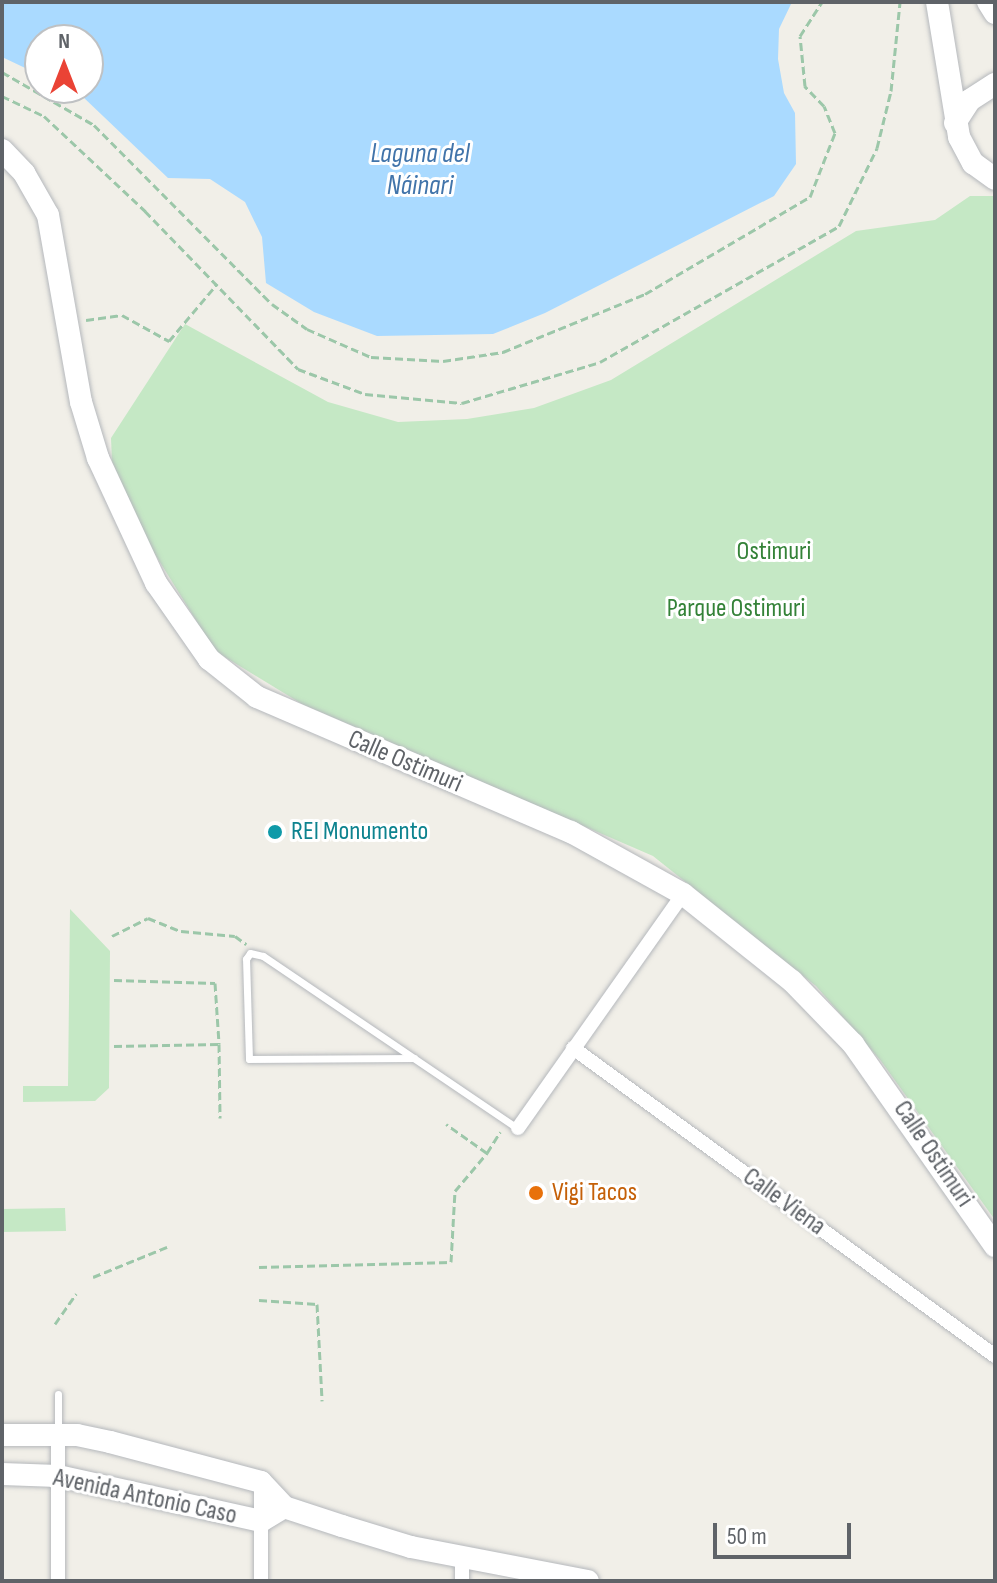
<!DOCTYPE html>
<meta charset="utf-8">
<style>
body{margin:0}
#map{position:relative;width:997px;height:1583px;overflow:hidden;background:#f1efe8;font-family:"Sofia Sans Condensed",sans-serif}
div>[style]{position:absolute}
.green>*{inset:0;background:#c5e8c5}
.water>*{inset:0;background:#aadaff}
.path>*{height:3px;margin-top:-1.5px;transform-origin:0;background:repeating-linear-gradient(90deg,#9cc7a9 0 8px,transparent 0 12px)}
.roads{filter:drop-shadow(0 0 2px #b5b8bc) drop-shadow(0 0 2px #b5b8bc)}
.lane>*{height:7px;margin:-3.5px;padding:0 3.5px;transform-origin:3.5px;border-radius:3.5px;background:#fff}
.street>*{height:14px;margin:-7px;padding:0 7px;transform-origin:7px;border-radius:7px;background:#fff}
.secondary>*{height:22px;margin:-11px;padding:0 11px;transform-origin:11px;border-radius:11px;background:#fff}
.dots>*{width:22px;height:22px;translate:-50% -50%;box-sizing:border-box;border:4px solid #fff;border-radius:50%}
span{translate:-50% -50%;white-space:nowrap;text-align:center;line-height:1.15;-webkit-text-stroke:6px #fff;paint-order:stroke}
.park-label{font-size:26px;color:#348238}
.street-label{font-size:26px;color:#5f6368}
.culture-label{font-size:26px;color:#0d838f}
.left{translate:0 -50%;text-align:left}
.food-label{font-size:26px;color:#c56008}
.water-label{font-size:28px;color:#4174aa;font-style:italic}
.frame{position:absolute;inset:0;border:4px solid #5f6368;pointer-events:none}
.north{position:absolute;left:24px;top:24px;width:80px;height:80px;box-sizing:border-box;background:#fff;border:2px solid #bfc1c3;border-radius:50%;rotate:0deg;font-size:22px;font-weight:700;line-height:32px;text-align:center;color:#5f6368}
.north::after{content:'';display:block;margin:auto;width:28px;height:36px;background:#ea4335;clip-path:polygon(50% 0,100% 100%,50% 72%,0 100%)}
.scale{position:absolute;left:713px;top:1523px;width:138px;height:36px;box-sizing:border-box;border:4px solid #5f6368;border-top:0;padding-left:10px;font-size:24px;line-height:28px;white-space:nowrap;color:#5f6368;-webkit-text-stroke:6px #fff;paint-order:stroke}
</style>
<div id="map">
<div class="green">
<div style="clip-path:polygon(970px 196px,995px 196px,995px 1220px,881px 1061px,816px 986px,653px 856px,302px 704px,215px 651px,145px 538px,112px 461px,111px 438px,185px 324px,328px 402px,398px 422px,467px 419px,534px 408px,611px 380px,856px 231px,935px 220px)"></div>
<div style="clip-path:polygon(70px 909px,110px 951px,109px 1088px,95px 1101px,23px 1102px,23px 1086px,68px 1086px)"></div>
<div style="clip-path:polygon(65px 1208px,66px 1231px,2px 1232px,2px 1209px)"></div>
</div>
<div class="water">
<div style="clip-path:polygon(2px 2px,792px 2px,779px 29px,778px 59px,784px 93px,795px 113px,796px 164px,774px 196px,545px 313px,493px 334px,377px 336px,314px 312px,266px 283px,262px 237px,245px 202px,210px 179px,168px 178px,82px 96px,66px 88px,88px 88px,88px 40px,40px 40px,40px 75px,2px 57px)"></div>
</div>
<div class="path">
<div style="left:2px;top:72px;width:106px;rotate:29.9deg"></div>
<div style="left:94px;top:125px;width:252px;rotate:45.2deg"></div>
<div style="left:272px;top:304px;width:43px;rotate:35.5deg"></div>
<div style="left:307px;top:329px;width:70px;rotate:23.6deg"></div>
<div style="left:371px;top:357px;width:72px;rotate:3.2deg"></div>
<div style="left:443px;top:361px;width:61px;rotate:-8.5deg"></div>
<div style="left:503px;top:352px;width:153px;rotate:-22.2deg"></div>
<div style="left:645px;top:294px;width:191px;rotate:-30.5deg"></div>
<div style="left:810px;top:197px;width:69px;rotate:-68.7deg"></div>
<div style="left:835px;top:133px;width:29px;rotate:-112deg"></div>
<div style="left:824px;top:106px;width:28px;rotate:-134deg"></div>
<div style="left:805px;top:86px;width:50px;rotate:-95.7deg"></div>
<div style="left:800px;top:36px;width:40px;rotate:-57.1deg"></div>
<div style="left:2px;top:96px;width:47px;rotate:25.5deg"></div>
<div style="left:44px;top:116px;width:139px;rotate:43.2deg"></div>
<div style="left:145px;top:211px;width:220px;rotate:45.9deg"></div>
<div style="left:298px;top:369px;width:72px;rotate:20.5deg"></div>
<div style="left:365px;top:394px;width:97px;rotate:5.3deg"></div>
<div style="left:462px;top:403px;width:144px;rotate:-16.5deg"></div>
<div style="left:600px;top:362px;width:275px;rotate:-29.6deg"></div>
<div style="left:839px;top:226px;width:87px;rotate:-64deg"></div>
<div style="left:877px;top:148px;width:59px;rotate:-76.2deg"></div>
<div style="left:891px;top:91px;width:89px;rotate:-84.2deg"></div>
<div style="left:86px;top:320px;width:36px;rotate:-8deg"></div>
<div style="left:122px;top:315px;width:54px;rotate:29deg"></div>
<div style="left:169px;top:341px;width:75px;rotate:-49.9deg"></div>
<div style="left:112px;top:936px;width:40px;rotate:-26.6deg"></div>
<div style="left:148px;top:918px;width:35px;rotate:22deg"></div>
<div style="left:181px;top:931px;width:54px;rotate:5.3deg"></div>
<div style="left:235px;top:936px;width:14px;rotate:36deg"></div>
<div style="left:114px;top:980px;width:101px;rotate:1.7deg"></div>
<div style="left:215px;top:983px;width:61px;rotate:86.2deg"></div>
<div style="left:114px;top:1046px;width:105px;rotate:-1.1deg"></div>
<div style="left:219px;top:1044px;width:74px;rotate:89.2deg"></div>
<div style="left:487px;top:1153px;width:25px;rotate:-58deg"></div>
<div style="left:259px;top:1267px;width:192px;rotate:-1.5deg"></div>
<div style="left:451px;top:1262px;width:71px;rotate:-86.8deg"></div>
<div style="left:455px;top:1191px;width:50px;rotate:-49.9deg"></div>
<div style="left:487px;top:1153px;width:50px;rotate:-144.7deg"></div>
<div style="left:93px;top:1277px;width:80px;rotate:-22.1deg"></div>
<div style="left:259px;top:1300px;width:58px;rotate:3.9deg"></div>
<div style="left:317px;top:1304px;width:97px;rotate:87deg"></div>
<div style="left:55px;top:1324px;width:37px;rotate:-55deg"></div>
</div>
<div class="roads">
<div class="lane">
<div style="left:414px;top:1058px;width:165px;rotate:179.7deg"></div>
<div style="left:249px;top:1059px;width:100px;rotate:-91.7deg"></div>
<div style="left:246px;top:959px;width:7px;rotate:-56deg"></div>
<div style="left:250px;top:953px;width:13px;rotate:13deg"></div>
<div style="left:263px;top:956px;width:307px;rotate:34.1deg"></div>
<div style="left:58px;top:1394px;width:38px;rotate:90deg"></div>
</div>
<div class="street">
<div style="left:573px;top:1048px;width:522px;rotate:36.12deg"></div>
<div style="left:518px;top:1128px;width:286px;rotate:-54.8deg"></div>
<div style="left:58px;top:1434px;width:147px;rotate:90deg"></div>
<div style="left:261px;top:1482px;width:99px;rotate:90deg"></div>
<div style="left:462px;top:1558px;width:23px;rotate:90deg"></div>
</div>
<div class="secondary">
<div style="left:937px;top:2px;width:137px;rotate:80.7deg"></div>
<div style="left:959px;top:137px;width:30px;rotate:62deg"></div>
<div style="left:973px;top:163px;width:27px;rotate:36deg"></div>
<div style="left:988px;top:2px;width:13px;rotate:58deg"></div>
<div style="left:955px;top:123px;width:27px;rotate:-57deg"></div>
<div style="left:970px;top:100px;width:30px;rotate:-33deg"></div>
<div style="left:2px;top:150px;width:32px;rotate:46deg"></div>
<div style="left:24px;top:173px;width:48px;rotate:60.3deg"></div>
<div style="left:48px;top:215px;width:190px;rotate:80deg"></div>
<div style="left:81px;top:402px;width:59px;rotate:73.1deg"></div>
<div style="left:98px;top:458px;width:138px;rotate:65.1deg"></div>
<div style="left:156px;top:583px;width:93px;rotate:55.1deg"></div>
<div style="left:209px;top:659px;width:61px;rotate:38.4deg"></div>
<div style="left:257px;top:697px;width:342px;rotate:23.3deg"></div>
<div style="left:571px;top:832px;width:128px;rotate:29deg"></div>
<div style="left:683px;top:894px;width:139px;rotate:38.6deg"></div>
<div style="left:792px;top:981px;width:88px;rotate:45.9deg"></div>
<div style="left:853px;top:1044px;width:247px;rotate:54.9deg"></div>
<div style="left:2px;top:1435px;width:75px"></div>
<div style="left:77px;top:1435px;width:34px;rotate:12deg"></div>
<div style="left:110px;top:1442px;width:156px;rotate:14.8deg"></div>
<div style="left:261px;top:1482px;width:34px;rotate:47deg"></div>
<div style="left:284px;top:1507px;width:61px;rotate:18.1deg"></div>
<div style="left:342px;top:1526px;width:72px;rotate:16.9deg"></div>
<div style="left:411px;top:1547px;width:180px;rotate:10.9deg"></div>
<div style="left:2px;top:1474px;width:56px;rotate:2deg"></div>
<div style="left:58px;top:1476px;width:208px;rotate:12.5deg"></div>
<div style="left:261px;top:1521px;width:27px;rotate:-31deg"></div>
</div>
</div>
<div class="dots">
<div style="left:275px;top:832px;background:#0f9aa8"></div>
<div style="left:536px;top:1193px;background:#e8710a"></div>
</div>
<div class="park-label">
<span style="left:774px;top:552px">Ostimuri</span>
<span style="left:736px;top:609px">Parque Ostimuri</span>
</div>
<div class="street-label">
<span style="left:405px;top:762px;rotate:23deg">Calle Ostimuri</span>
<span style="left:933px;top:1154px;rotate:56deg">Calle Ostimuri</span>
<span style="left:784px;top:1202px;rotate:36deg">Calle Viena</span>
<span style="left:145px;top:1497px;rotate:12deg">Avenida Antonio Caso</span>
</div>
<div class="culture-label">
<span class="left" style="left:291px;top:832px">REI Monumento</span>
</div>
<div class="food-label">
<span class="left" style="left:552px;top:1193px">Vigi Tacos</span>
</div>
<div class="water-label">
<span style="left:420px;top:170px">Laguna del<br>Náinari</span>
</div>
<div class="frame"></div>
<div class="north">N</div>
<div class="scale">50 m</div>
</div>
